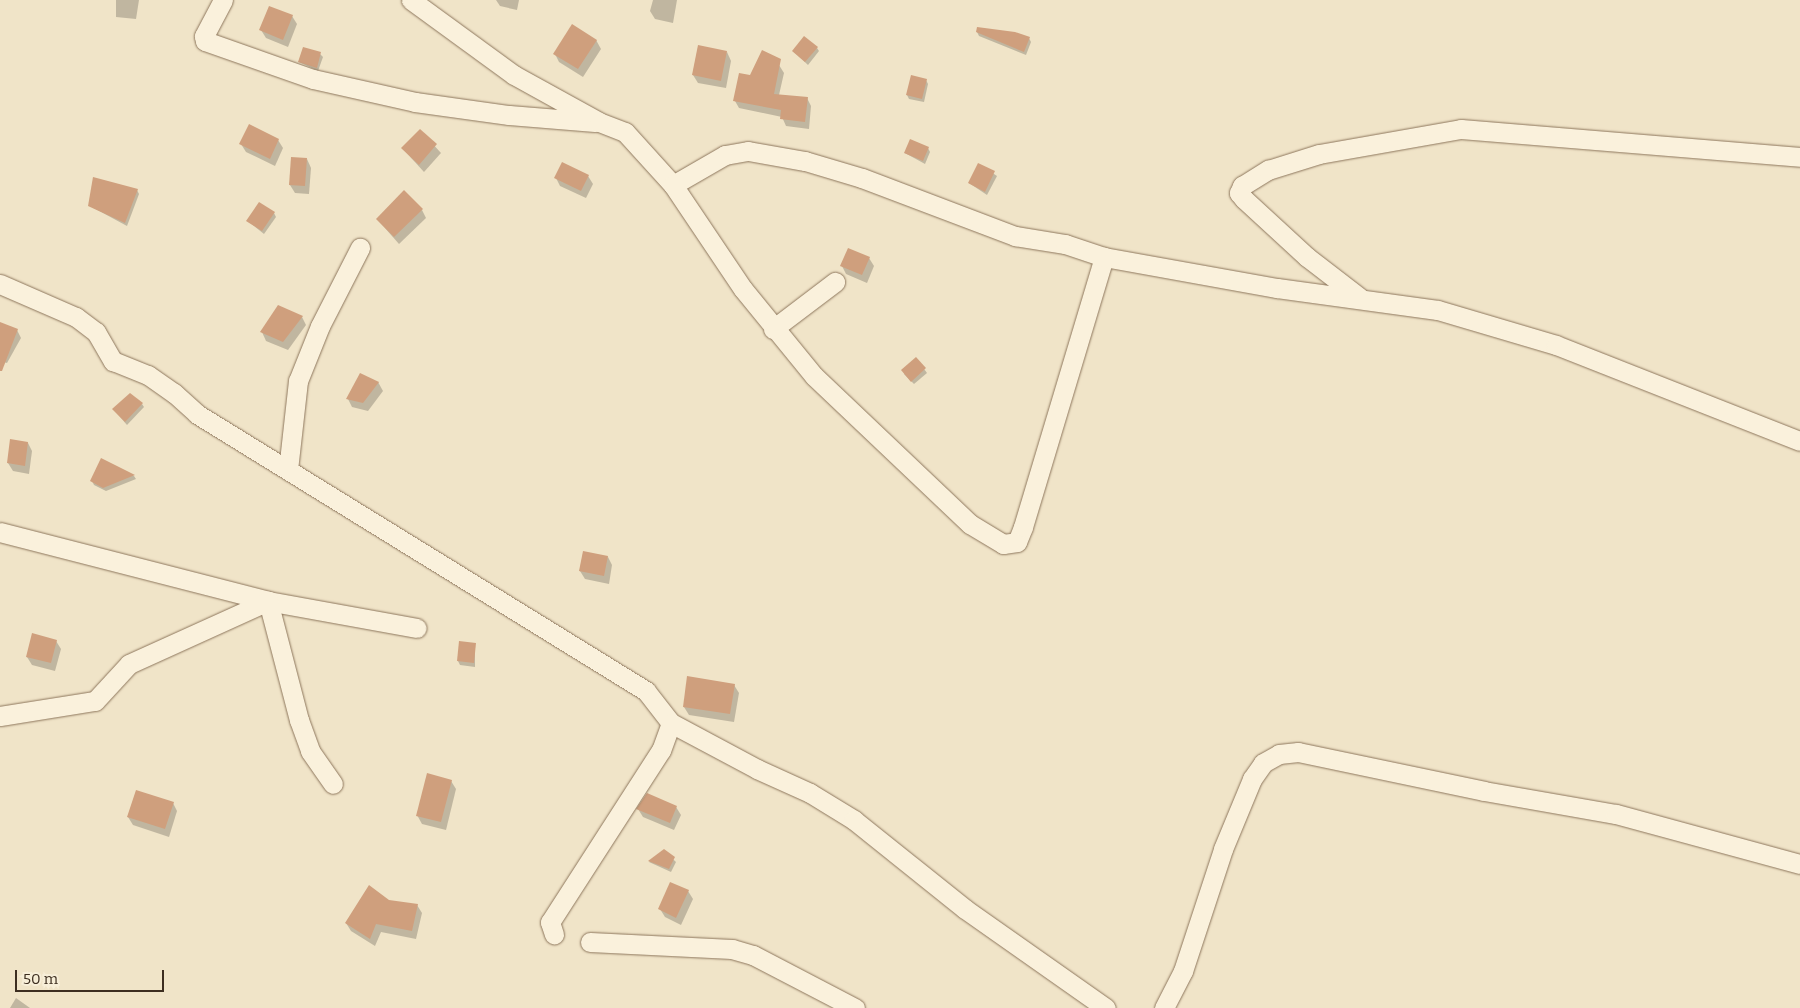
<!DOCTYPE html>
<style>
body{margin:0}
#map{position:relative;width:1800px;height:1008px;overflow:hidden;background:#f0e4c8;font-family:Bitter,serif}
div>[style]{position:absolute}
.shadow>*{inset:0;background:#0003}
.building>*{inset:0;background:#cf9f7d}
.roads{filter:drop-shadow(0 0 1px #8d765c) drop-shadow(0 0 1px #8d765c)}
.minor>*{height:19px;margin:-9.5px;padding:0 9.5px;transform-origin:9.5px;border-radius:9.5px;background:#faf1dc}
span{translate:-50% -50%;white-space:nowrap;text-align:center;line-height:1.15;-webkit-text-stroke:5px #f7eed8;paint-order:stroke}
.scale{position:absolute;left:15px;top:970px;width:149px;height:22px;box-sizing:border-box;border:2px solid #3d2e20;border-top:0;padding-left:6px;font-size:15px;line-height:18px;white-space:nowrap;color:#3d2e20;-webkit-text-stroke:4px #f7eed8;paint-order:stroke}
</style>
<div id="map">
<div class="shadow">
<div style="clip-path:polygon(116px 0,139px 0,136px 19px,116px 17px)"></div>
<div style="clip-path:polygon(496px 0,519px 0,517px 10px,500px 6px)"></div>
<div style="clip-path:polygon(653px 0,677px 0,673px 23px,655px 19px,650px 11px)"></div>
<div style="clip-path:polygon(292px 16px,297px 24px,288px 47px,266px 38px,261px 30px)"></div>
<div style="clip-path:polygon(977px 32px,1029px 38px,1031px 42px,1026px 55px,979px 36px)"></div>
<div style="clip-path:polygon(596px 40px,601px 49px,583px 77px,559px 62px,555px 54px)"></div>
<div style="clip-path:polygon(817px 48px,819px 51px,808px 65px,794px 52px)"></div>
<div style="clip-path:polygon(727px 52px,731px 61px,726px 88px,698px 83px,693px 75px)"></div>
<div style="clip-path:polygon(320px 54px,323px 57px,318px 71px,299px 62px)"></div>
<div style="clip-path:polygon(779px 65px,784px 73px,779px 95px,807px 98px,811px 106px,809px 129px,786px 126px,782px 117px,739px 108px,735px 101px,751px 76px)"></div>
<div style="clip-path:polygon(926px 80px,928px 84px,924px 102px,909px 99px,907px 95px)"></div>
<div style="clip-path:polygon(420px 130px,441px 153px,424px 172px,403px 149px)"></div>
<div style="clip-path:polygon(278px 140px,283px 148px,275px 166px,246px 152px,241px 144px)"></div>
<div style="clip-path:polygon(928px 148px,930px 152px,925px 164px,905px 153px)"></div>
<div style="clip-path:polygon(307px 159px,311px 168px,309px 194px,295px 193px,290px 185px)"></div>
<div style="clip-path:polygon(979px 164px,997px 176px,987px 195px,969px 183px)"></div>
<div style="clip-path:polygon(588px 176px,593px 184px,586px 198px,560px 186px,556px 178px)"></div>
<div style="clip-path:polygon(137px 190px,139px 194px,127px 226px,90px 206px)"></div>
<div style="clip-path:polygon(422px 210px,426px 218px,399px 244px,377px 219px)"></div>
<div style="clip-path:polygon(274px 213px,276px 217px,264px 234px,248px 221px)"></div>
<div style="clip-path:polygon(869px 258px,874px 266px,867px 283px,846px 274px,842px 266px)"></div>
<div style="clip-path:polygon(302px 317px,306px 325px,288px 350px,266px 341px,262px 332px)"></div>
<div style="clip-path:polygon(0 323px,17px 330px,21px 338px,7px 363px,0 361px)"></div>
<div style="clip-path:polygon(916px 358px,927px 373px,914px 384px,904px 374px)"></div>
<div style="clip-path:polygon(378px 382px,383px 391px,368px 411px,352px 407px,348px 399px)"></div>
<div style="clip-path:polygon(142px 404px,144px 407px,127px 425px,114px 410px)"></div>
<div style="clip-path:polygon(11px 440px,28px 443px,32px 451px,29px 474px,13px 471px,8px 463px)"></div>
<div style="clip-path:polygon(102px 460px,134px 476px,136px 479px,106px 491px,94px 485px,92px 481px)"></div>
<div style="clip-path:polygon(608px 557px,612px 565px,609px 584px,585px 579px,580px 571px)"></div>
<div style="clip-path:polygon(56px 641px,61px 649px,55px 671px,32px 665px,27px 657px)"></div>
<div style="clip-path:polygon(475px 645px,475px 667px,460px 665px,458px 661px)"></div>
<div style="clip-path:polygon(734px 685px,739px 693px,734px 722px,689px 715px,684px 707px)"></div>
<div style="clip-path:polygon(451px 781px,456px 789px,446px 830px,422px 824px,417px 815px)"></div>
<div style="clip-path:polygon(173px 803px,177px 811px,169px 837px,133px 825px,128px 817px)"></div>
<div style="clip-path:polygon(676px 807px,681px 815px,674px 830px,643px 817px,638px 809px)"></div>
<div style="clip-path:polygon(664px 851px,676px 862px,671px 872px,649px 862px)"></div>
<div style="clip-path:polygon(688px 891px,693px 899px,681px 925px,665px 917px,660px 909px)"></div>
<div style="clip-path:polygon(388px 901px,417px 905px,422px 913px,416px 939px,381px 932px,375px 946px,351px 931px,346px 923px)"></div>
<div style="clip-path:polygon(16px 998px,30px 1008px,10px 1008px)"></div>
</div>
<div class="building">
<div style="clip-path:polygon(269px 6px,293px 15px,283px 40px,259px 30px)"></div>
<div style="clip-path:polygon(572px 24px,597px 40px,578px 69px,553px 54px)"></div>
<div style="clip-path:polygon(977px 27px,1015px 32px,1030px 37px,1024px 52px,976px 32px)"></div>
<div style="clip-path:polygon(804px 36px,818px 47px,805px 62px,792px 51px)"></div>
<div style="clip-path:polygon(698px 45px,727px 51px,721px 81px,692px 75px)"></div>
<div style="clip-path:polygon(303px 47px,321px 52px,317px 68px,298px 62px)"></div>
<div style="clip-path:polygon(762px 50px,781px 59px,774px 94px,808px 97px,805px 122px,780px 119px,781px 110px,733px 101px,739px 73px,750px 75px)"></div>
<div style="clip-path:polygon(911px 75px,927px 79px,922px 99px,906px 95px)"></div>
<div style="clip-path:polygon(249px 124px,279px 139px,270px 159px,239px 144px)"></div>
<div style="clip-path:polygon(420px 129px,437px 144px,419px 165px,401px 148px)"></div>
<div style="clip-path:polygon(910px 139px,929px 147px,923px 161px,904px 153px)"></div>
<div style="clip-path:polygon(291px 157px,307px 158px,305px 186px,289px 185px)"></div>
<div style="clip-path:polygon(562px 162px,589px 175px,581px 191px,554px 178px)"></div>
<div style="clip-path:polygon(978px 163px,995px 171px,985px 192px,968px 183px)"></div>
<div style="clip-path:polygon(93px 177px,138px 189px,125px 223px,88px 206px)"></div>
<div style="clip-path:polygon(404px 190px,423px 209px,394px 237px,376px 219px)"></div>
<div style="clip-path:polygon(259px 202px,275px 212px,262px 231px,246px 221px)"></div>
<div style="clip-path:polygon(848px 248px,870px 257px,862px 275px,840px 266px)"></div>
<div style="clip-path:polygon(278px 305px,303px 316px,283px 342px,260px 332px)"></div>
<div style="clip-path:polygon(0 322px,18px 329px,2px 371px,0 371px)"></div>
<div style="clip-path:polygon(916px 357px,926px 368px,911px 382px,901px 370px)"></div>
<div style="clip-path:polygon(360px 373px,379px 382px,363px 403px,346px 399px)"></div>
<div style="clip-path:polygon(130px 393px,143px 403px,125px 422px,112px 409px)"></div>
<div style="clip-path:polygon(10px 439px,28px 442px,25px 466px,7px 463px)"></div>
<div style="clip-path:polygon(101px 458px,135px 475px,103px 488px,90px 481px)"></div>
<div style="clip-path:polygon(583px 551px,608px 556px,604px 576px,579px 571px)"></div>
<div style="clip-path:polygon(32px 633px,57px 640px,51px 663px,26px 657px)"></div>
<div style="clip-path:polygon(459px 641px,476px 643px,474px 663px,457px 661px)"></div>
<div style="clip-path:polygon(687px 676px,735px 684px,730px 714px,683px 707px)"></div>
<div style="clip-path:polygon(427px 773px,452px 780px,441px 822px,416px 816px)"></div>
<div style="clip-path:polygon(136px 790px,174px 802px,165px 829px,127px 817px)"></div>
<div style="clip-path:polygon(647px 793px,677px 806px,670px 823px,636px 809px)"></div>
<div style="clip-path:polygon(664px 849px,675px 857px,669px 869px,648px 861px)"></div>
<div style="clip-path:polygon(670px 882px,689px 890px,676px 918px,658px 909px)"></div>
<div style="clip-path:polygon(369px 885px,389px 900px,418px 904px,412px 931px,376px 924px,370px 939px,345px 923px)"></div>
</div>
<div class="roads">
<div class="minor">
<div style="left:223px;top:0;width:41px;rotate:117.8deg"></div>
<div style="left:204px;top:36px;width:5px;rotate:79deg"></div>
<div style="left:205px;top:41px;width:114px;rotate:19.4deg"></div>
<div style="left:313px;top:79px;width:105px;rotate:12.7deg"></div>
<div style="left:415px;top:102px;width:95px;rotate:7.9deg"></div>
<div style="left:509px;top:115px;width:86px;rotate:4.7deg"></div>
<div style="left:411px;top:0;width:127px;rotate:36.1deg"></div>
<div style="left:514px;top:75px;width:97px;rotate:28.9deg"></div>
<div style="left:599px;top:122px;width:28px;rotate:21deg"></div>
<div style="left:625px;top:132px;width:72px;rotate:47.8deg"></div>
<div style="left:673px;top:185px;width:125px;rotate:56.1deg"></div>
<div style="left:743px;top:289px;width:112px;rotate:50.8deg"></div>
<div style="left:814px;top:376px;width:215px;rotate:43.5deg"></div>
<div style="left:970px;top:524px;width:39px;rotate:31deg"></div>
<div style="left:1003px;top:544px;width:14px;rotate:-8deg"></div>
<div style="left:1017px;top:542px;width:16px;rotate:-68deg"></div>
<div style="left:1023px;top:527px;width:282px;rotate:-73.3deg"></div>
<div style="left:673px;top:185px;width:60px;rotate:-30deg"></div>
<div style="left:725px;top:155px;width:23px;rotate:-10deg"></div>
<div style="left:748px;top:151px;width:58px;rotate:10deg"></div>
<div style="left:805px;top:161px;width:59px;rotate:16.6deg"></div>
<div style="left:862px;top:178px;width:164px;rotate:20.8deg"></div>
<div style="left:1015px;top:236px;width:51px;rotate:9.1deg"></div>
<div style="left:1065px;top:244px;width:41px;rotate:18.4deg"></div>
<div style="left:1104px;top:257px;width:176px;rotate:10.2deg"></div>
<div style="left:1277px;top:288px;width:162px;rotate:7.8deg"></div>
<div style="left:1438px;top:310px;width:123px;rotate:16.5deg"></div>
<div style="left:1556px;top:345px;width:262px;rotate:21.5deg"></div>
<div style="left:0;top:284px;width:83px;rotate:23.5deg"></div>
<div style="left:76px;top:317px;width:25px;rotate:37deg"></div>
<div style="left:96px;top:332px;width:34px;rotate:60deg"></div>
<div style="left:113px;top:361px;width:38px;rotate:22deg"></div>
<div style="left:148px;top:375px;width:32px;rotate:35deg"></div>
<div style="left:174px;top:393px;width:31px;rotate:42deg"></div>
<div style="left:197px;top:414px;width:528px;rotate:31.67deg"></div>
<div style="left:646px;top:691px;width:41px;rotate:52deg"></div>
<div style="left:671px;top:723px;width:29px;rotate:110deg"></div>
<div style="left:661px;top:750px;width:205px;rotate:122.8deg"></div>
<div style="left:550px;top:922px;width:13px;rotate:72deg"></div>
<div style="left:1359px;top:297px;width:66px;rotate:-142.4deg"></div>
<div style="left:1307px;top:257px;width:86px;rotate:-137.4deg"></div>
<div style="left:1244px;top:199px;width:8px;rotate:-130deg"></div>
<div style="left:1239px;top:193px;width:8px;rotate:-67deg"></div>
<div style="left:1242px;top:186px;width:31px;rotate:-32deg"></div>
<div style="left:1268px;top:170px;width:53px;rotate:-17.4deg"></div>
<div style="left:1319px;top:154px;width:144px;rotate:-10deg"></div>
<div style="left:1461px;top:129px;width:340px;rotate:4.7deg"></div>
<div style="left:773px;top:329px;width:78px;rotate:-37.2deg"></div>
<div style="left:288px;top:470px;width:90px;rotate:-83.6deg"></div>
<div style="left:298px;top:381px;width:59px;rotate:-68.2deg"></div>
<div style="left:320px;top:326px;width:88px;rotate:-62.9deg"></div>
<div style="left:0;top:532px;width:277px;rotate:14.4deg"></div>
<div style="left:268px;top:601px;width:151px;rotate:10.3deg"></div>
<div style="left:0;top:716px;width:96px;rotate:-9deg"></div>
<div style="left:95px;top:701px;width:50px;rotate:-47.4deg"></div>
<div style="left:129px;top:664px;width:153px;rotate:-24.4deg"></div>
<div style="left:268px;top:601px;width:123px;rotate:75.4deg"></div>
<div style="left:299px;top:720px;width:33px;rotate:70deg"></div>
<div style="left:310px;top:751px;width:40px;rotate:55.1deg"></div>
<div style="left:671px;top:723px;width:98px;rotate:28.1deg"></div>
<div style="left:757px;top:769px;width:58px;rotate:24.4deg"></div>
<div style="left:810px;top:793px;width:52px;rotate:31.5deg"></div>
<div style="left:854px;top:820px;width:142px;rotate:38.7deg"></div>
<div style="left:965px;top:909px;width:172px;rotate:35.1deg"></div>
<div style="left:590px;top:942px;width:142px;rotate:2.8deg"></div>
<div style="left:732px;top:949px;width:22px;rotate:16deg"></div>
<div style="left:753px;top:955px;width:115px;rotate:27.5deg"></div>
<div style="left:1164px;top:1008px;width:42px;rotate:-62.8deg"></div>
<div style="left:1183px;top:971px;width:128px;rotate:-71.8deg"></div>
<div style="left:1223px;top:849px;width:76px;rotate:-67.5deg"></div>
<div style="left:1252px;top:779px;width:19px;rotate:-55deg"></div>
<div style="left:1263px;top:763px;width:18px;rotate:-29deg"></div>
<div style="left:1279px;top:754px;width:19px;rotate:-6deg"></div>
<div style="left:1298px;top:752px;width:190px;rotate:11.8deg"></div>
<div style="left:1484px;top:791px;width:134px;rotate:9.9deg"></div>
<div style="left:1616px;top:814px;width:191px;rotate:15.2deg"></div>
</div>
</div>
<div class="scale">50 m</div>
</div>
